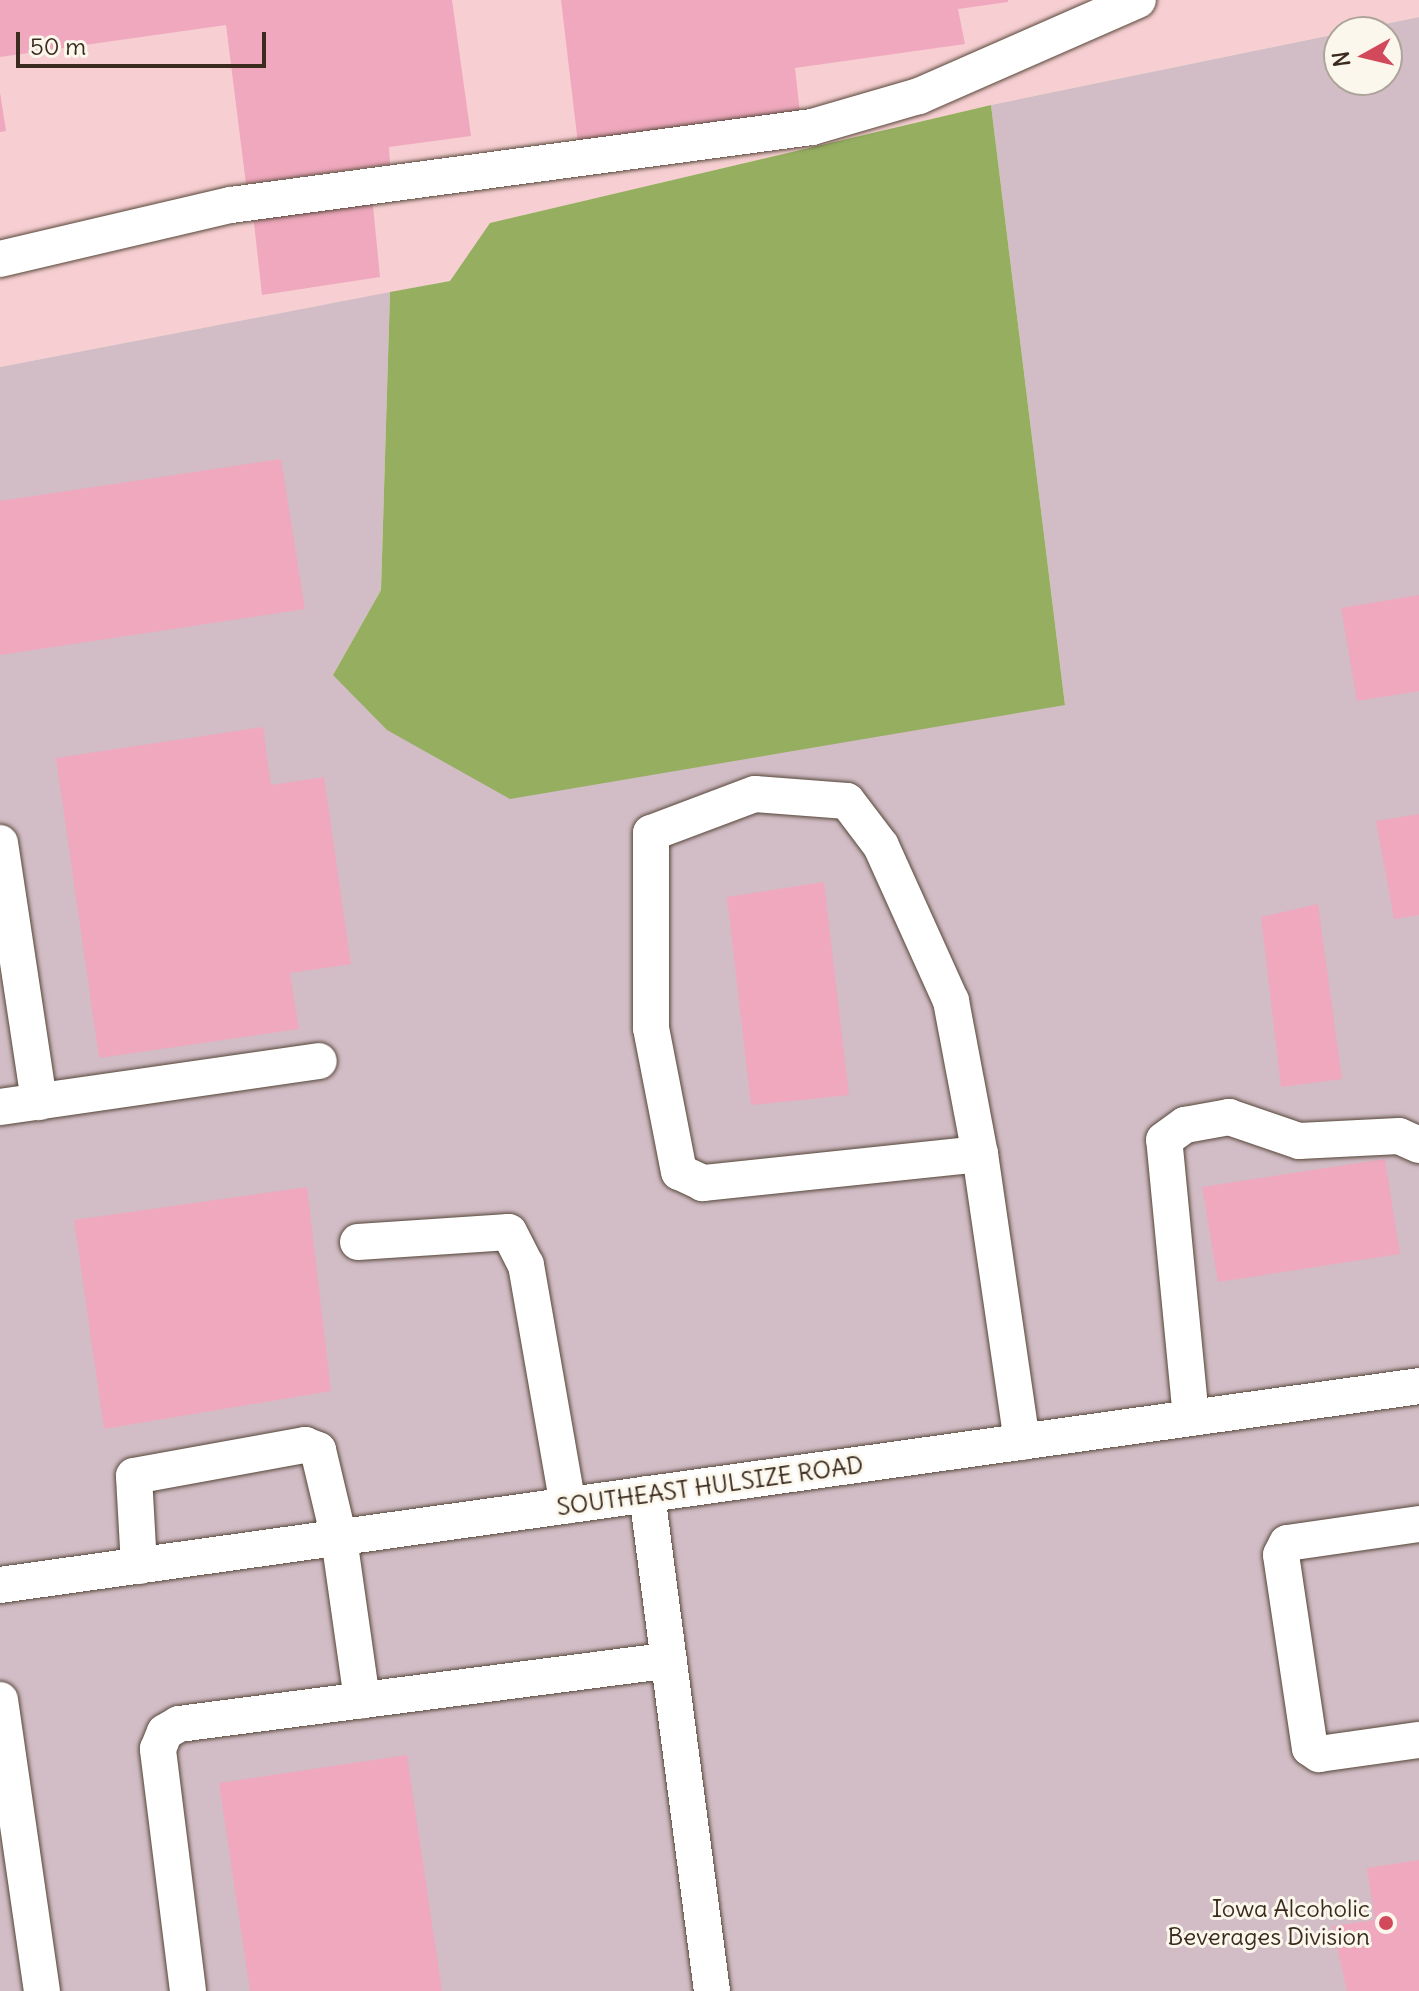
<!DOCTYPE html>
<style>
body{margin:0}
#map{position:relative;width:1419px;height:1991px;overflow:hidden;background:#f2ebd3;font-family:Delius,sans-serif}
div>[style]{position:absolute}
.built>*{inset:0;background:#f7cfd2}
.industrial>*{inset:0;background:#d2bdc6}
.forest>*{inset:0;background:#95ae60}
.building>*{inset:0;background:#efa8bd}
.roads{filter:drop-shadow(0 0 2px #564739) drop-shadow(0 0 2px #564739)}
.minor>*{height:36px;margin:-18px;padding:0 18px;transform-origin:18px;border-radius:18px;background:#fff}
.dots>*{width:22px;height:22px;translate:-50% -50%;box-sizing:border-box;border:4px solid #fbf7ec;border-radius:50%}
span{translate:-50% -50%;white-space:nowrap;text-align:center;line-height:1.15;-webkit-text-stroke:6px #fbf7ec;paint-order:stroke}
.street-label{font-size:24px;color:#3b2a1e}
.poi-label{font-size:24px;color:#3b2a1e}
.right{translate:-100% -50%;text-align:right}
.north{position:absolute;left:1323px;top:16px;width:80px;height:80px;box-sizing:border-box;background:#fbf7ec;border:2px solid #aea59a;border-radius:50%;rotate:262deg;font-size:22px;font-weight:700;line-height:32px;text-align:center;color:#3b2a1e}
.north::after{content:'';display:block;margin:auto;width:28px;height:36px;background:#d1495b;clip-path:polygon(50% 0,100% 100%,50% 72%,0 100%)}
.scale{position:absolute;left:16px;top:32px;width:250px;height:36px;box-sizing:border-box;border:4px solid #3b2a1e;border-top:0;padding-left:10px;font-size:24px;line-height:28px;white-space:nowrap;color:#3b2a1e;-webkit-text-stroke:6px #fbf7ec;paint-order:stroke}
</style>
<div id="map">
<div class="built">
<div style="clip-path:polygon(0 0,1419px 0,1419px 17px,991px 105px,491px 223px,450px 281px,0 367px)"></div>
</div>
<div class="industrial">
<div style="clip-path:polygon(evenodd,1419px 17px,1419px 1991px,0 1991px,0 367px,390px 292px,381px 590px,333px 675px,1065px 705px,991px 105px,1419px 17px,1339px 32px,1387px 32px,1387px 80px,1339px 80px,1339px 32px)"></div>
</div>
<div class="forest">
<div style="clip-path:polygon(991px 105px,1065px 705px,510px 799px,387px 730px,333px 675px,381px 590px,390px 292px,450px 281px,490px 223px)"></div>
</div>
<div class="building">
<div style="clip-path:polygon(0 0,452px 0,471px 136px,389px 147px,390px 164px,246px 184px,226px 25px,0 57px)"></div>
<div style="clip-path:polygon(561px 0,1008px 0,1008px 2px,958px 9px,965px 44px,795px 68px,800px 113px,578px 144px)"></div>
<div style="clip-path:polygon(0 92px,6px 131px,0 132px)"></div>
<div style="clip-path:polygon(372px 196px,380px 277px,262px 295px,253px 214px)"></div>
<div style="clip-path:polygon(281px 459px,305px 609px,0 655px,0 501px)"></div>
<div style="clip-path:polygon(1419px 595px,1419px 691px,1357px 701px,1341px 608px)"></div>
<div style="clip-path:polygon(263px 727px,271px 785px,324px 777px,351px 964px,290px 973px,299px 1029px,99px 1058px,56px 758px)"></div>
<div style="clip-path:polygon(1419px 814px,1419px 915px,1394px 919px,1376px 821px)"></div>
<div style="clip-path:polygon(824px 882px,849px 1095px,751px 1105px,727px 897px)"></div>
<div style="clip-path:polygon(1318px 904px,1342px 1079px,1281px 1087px,1261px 917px)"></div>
<div style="clip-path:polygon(1385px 1159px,1400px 1254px,1218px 1282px,1202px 1187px)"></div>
<div style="clip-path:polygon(307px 1187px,331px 1391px,104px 1429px,74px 1220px)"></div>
<div style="clip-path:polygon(407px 1755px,442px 1991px,250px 1991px,219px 1783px)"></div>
<div style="clip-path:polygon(1419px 1860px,1419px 1991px,1347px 1991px,1332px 1926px,1375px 1920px,1367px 1868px)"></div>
</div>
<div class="roads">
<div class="minor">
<div style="left:0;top:259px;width:237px;rotate:-13.2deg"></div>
<div style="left:231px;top:205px;width:586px;rotate:-7.65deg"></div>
<div style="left:812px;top:127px;width:111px;rotate:-16.2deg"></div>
<div style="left:919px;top:96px;width:239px;rotate:-23.7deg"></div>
<div style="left:0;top:843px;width:262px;rotate:81.4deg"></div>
<div style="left:0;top:1107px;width:322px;rotate:-8.2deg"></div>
<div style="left:980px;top:1154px;width:279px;rotate:174deg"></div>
<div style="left:703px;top:1183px;width:26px;rotate:-155deg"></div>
<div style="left:679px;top:1172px;width:147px;rotate:-101deg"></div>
<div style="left:651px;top:1028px;width:195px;rotate:-90deg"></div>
<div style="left:651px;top:833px;width:111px;rotate:-20.6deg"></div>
<div style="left:755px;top:794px;width:92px;rotate:4.4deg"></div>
<div style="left:847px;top:801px;width:56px;rotate:52.9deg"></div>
<div style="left:881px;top:846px;width:170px;rotate:65.7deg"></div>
<div style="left:951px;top:1001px;width:156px;rotate:79.3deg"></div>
<div style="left:980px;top:1154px;width:291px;rotate:81.7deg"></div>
<div style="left:358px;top:1242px;width:151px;rotate:-3.8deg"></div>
<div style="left:509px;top:1232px;width:37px;rotate:63deg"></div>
<div style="left:526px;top:1265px;width:244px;rotate:80.1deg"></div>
<div style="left:1191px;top:1418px;width:279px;rotate:-95.5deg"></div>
<div style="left:1164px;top:1140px;width:26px;rotate:-36deg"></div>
<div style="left:1185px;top:1125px;width:45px;rotate:-10.3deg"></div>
<div style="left:1229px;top:1117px;width:74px;rotate:18.9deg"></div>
<div style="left:1299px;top:1141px;width:100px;rotate:-2.9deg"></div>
<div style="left:1399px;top:1136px;width:22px;rotate:24deg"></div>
<div style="left:647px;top:1494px;width:501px;rotate:82.55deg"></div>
<div style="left:1419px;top:1524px;width:133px;rotate:171.8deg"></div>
<div style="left:1287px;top:1543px;width:13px;rotate:117deg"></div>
<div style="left:1281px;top:1555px;width:195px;rotate:81.5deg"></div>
<div style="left:1310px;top:1748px;width:11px;rotate:34deg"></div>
<div style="left:1319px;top:1754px;width:101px;rotate:-8deg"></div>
<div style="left:139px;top:1566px;width:90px;rotate:-93.2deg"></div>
<div style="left:134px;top:1476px;width:174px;rotate:-10.3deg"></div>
<div style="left:305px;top:1445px;width:14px;rotate:21deg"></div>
<div style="left:318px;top:1450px;width:90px;rotate:76.6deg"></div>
<div style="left:339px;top:1538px;width:164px;rotate:81.9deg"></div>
<div style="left:0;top:1585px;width:1433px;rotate:-7.98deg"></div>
<div style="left:0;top:1700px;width:294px;rotate:81.8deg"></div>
<div style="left:188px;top:1991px;width:244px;rotate:-97.1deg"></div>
<div style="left:158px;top:1749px;width:18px;rotate:-68deg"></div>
<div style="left:165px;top:1732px;width:16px;rotate:-30deg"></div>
<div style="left:179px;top:1724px;width:494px;rotate:-7.4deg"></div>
</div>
</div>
<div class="dots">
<div style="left:1386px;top:1923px;background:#d1495b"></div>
</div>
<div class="street-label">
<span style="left:710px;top:1486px;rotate:-8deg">SOUTHEAST HULSIZE ROAD</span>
</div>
<div class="poi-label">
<span class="right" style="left:1370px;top:1923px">Iowa Alcoholic<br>Beverages Division</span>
</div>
<div class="north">N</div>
<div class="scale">50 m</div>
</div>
